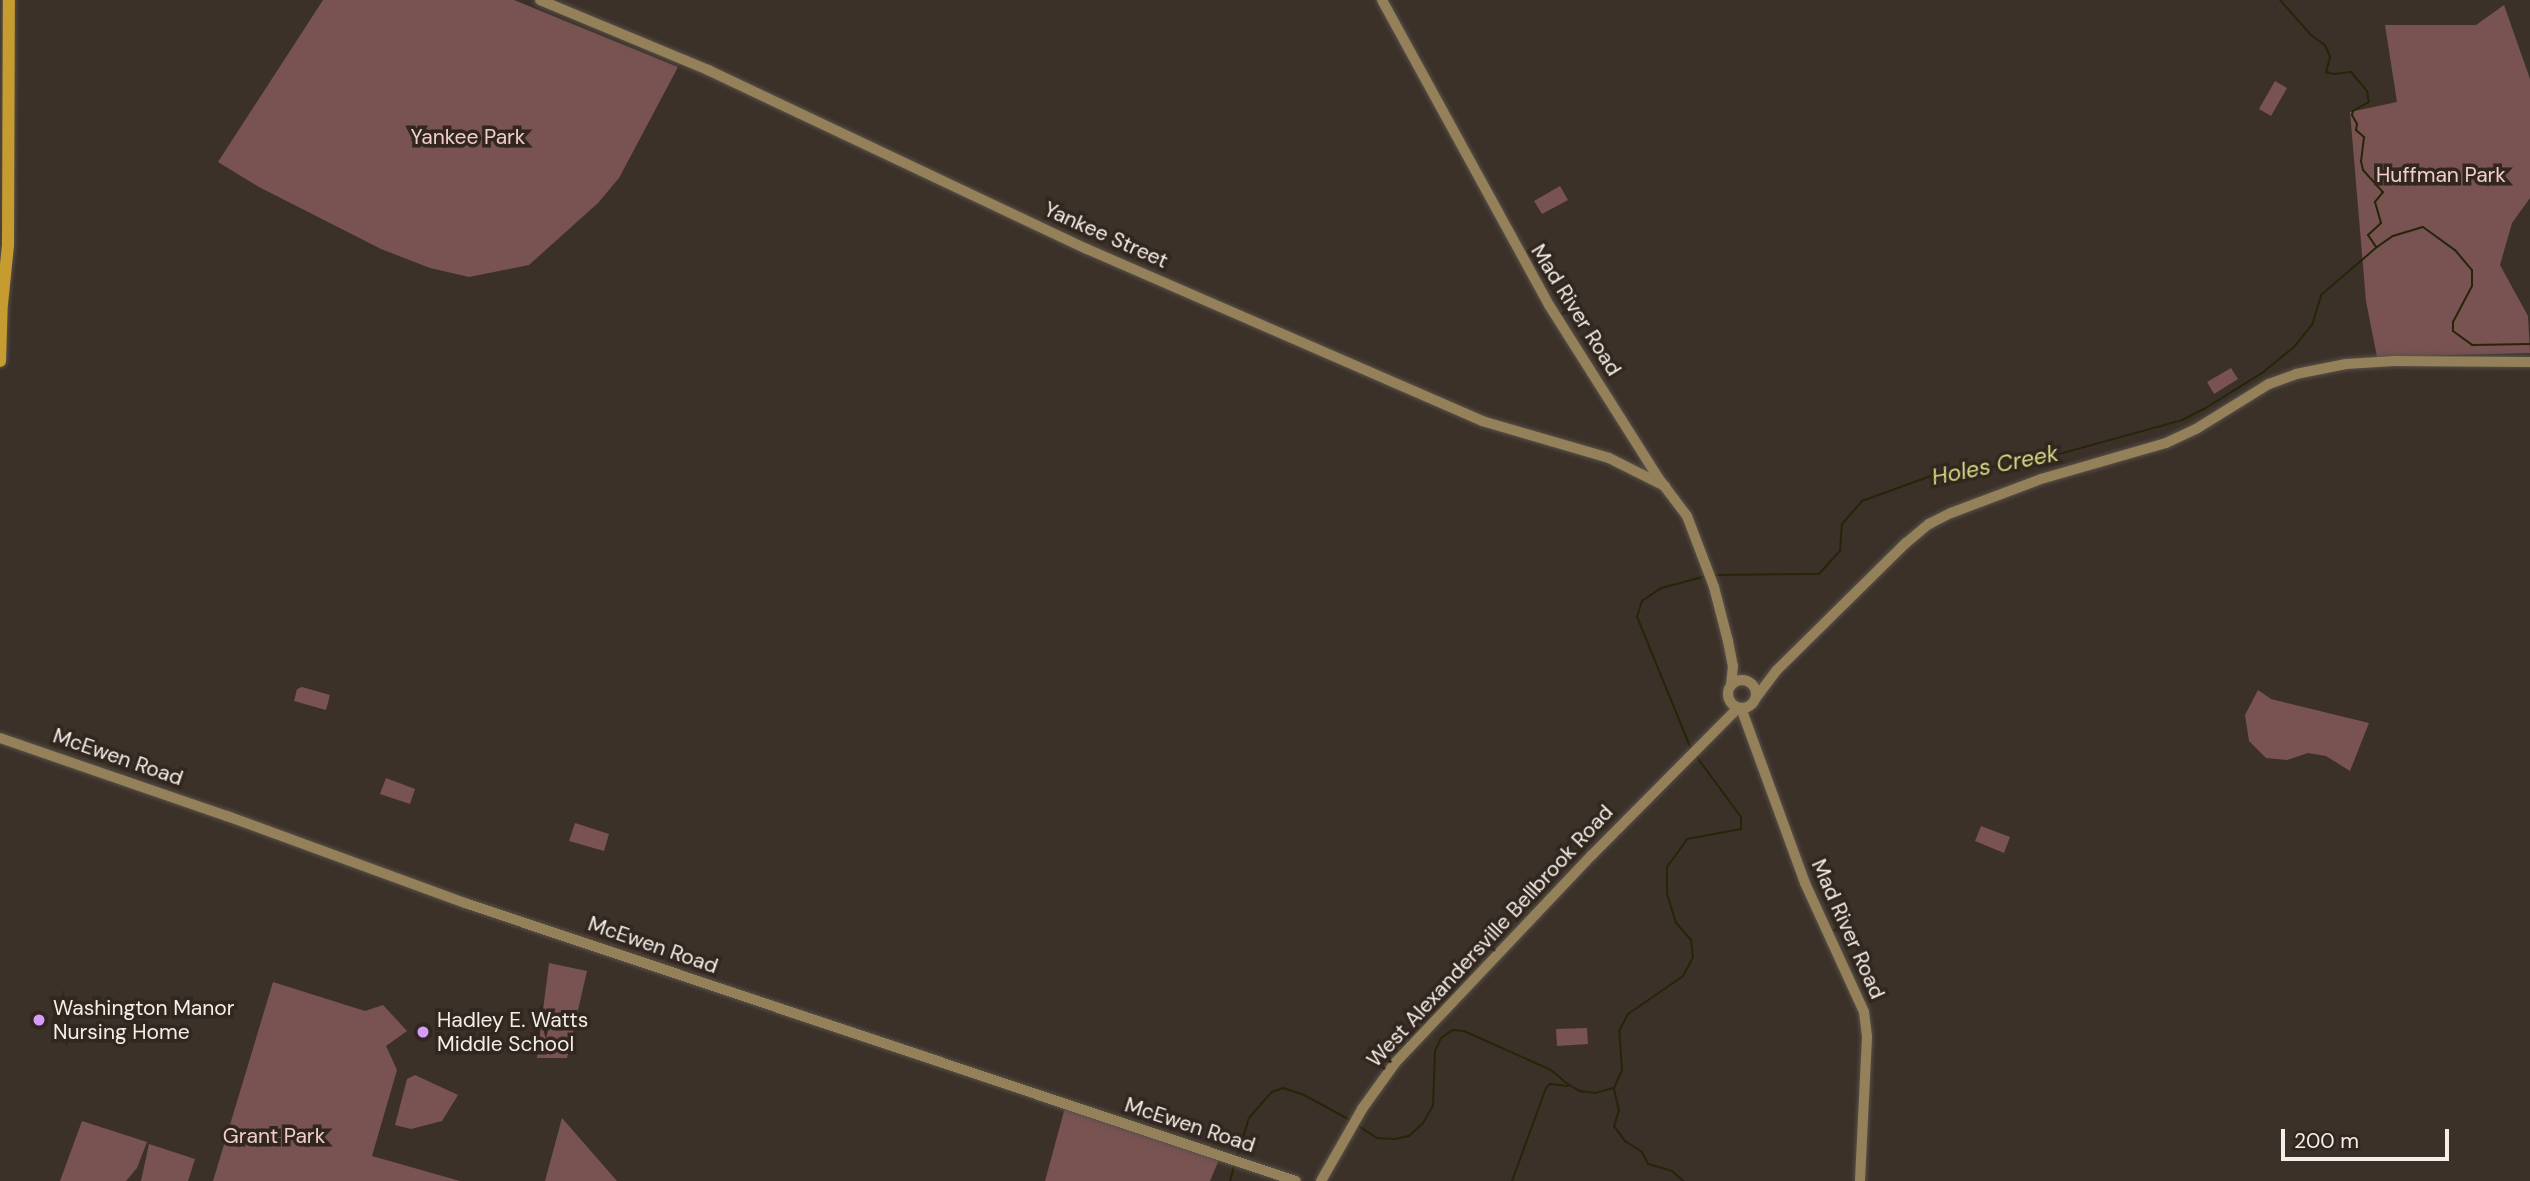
<!DOCTYPE html>
<style>
body{margin:0}
#map{position:relative;width:2530px;height:1181px;overflow:hidden;background:#3b3129;font-family:"DM Sans",sans-serif}
div>[style]{position:absolute}
.green>*{inset:0;background:#785352}
.stream>*{height:2px;margin:-1px;padding:0 1px;transform-origin:1px;border-radius:1px;background:#262508}
.roads{filter:drop-shadow(0 0 2px #595049) drop-shadow(0 0 2px #595049)}
.secondary>*{height:10px;margin:-5px;padding:0 5px;transform-origin:5px;border-radius:5px;background:#948059}
.secondary>.ring{margin:-5px;padding:0;box-sizing:content-box;background:none;border:10px solid #948059;border-radius:50%}
.highway>*{height:12px;margin:-6px;padding:0 6px;transform-origin:6px;border-radius:6px;background:#c69b30}
.dots>*{width:19px;height:19px;translate:-50% -50%;box-sizing:border-box;border:4px solid #31271f;border-radius:50%}
span{translate:-50% -50%;white-space:nowrap;text-align:center;line-height:1.15;-webkit-text-stroke:7px #31271f;paint-order:stroke}
.park-label{font-size:21px;color:#f3cdcd}
.street-label{font-size:21px;color:#f5eee9}
.poi-label{font-size:21px;color:#f5eee9}
.left{translate:0 -50%;text-align:left}
.water-label{font-size:23px;color:#d9d884;font-style:italic}
.scale{position:absolute;left:2281px;top:1129px;width:168px;height:32px;box-sizing:border-box;border:4px solid #f5eee9;border-top:0;padding-left:9px;font-size:21px;line-height:24px;white-space:nowrap;color:#f5eee9;-webkit-text-stroke:5px #31271f;paint-order:stroke}
</style>
<div id="map">
<div class="green">
<div style="clip-path:polygon(323px 0,514px 0,678px 67px,619px 178px,598px 203px,529px 265px,469px 277px,430px 268px,381px 249px,259px 187px,218px 162px)"></div>
<div style="clip-path:polygon(2504px 5px,2530px 79px,2530px 198px,2512px 223px,2500px 265px,2528px 316px,2530px 353px,2377px 357px,2366px 301px,2350px 112px,2397px 102px,2385px 25px,2476px 25px)"></div>
<div style="clip-path:polygon(2275px 81px,2287px 88px,2271px 116px,2259px 109px)"></div>
<div style="clip-path:polygon(1560px 186px,1568px 200px,1542px 214px,1534px 201px)"></div>
<div style="clip-path:polygon(2231px 368px,2238px 379px,2214px 394px,2207px 382px)"></div>
<div style="clip-path:polygon(302px 687px,330px 695px,326px 710px,294px 701px,297px 689px)"></div>
<div style="clip-path:polygon(2258px 690px,2271px 699px,2369px 723px,2350px 771px,2326px 756px,2308px 753px,2287px 760px,2266px 758px,2249px 741px,2245px 715px)"></div>
<div style="clip-path:polygon(386px 778px,415px 789px,410px 804px,380px 794px)"></div>
<div style="clip-path:polygon(575px 823px,609px 834px,604px 851px,569px 841px)"></div>
<div style="clip-path:polygon(1981px 826px,2010px 837px,2004px 853px,1975px 841px)"></div>
<div style="clip-path:polygon(549px 963px,587px 971px,567px 1058px,537px 1058px)"></div>
<div style="clip-path:polygon(273px 982px,365px 1011px,383px 1005px,407px 1031px,386px 1046px,397px 1070px,372px 1156px,460px 1181px,213px 1181px)"></div>
<div style="clip-path:polygon(1587px 1028px,1588px 1044px,1557px 1046px,1556px 1029px)"></div>
<div style="clip-path:polygon(415px 1075px,458px 1095px,442px 1121px,411px 1129px,395px 1125px,407px 1079px)"></div>
<div style="clip-path:polygon(1066px 1104px,1221px 1155px,1210px 1181px,1045px 1181px)"></div>
<div style="clip-path:polygon(562px 1118px,617px 1181px,545px 1181px)"></div>
<div style="clip-path:polygon(82px 1121px,147px 1142px,137px 1168px,126px 1181px,60px 1181px)"></div>
<div style="clip-path:polygon(149px 1144px,195px 1159px,188px 1181px,141px 1181px)"></div>
</div>
<div class="stream">
<div style="left:2280px;top:0;width:47px;rotate:48.5deg"></div>
<div style="left:2311px;top:35px;width:17px;rotate:36deg"></div>
<div style="left:2325px;top:45px;width:13px;rotate:67deg"></div>
<div style="left:2330px;top:57px;width:16px;rotate:105deg"></div>
<div style="left:2326px;top:72px;width:8px;rotate:14deg"></div>
<div style="left:2334px;top:74px;width:17px;rotate:-7deg"></div>
<div style="left:2351px;top:72px;width:25px;rotate:50deg"></div>
<div style="left:2367px;top:91px;width:11px;rotate:80deg"></div>
<div style="left:2369px;top:102px;width:18px;rotate:151deg"></div>
<div style="left:2353px;top:111px;width:4px;rotate:104deg"></div>
<div style="left:2352px;top:115px;width:10px;rotate:61deg"></div>
<div style="left:2357px;top:124px;width:6px;rotate:99deg"></div>
<div style="left:2356px;top:130px;width:11px;rotate:41deg"></div>
<div style="left:2364px;top:137px;width:24px;rotate:97deg"></div>
<div style="left:2361px;top:161px;width:9px;rotate:77deg"></div>
<div style="left:2363px;top:170px;width:30px;rotate:48deg"></div>
<div style="left:2383px;top:192px;width:13px;rotate:129deg"></div>
<div style="left:2375px;top:202px;width:22px;rotate:74deg"></div>
<div style="left:2381px;top:223px;width:18px;rotate:137deg"></div>
<div style="left:2368px;top:235px;width:14px;rotate:56deg"></div>
<div style="left:1715px;top:575px;width:104px;rotate:-0.6deg"></div>
<div style="left:1819px;top:574px;width:31px;rotate:-48deg"></div>
<div style="left:1840px;top:551px;width:27px;rotate:-86deg"></div>
<div style="left:1842px;top:524px;width:30px;rotate:-49deg"></div>
<div style="left:1862px;top:501px;width:90px;rotate:-20deg"></div>
<div style="left:1947px;top:470px;width:72px;rotate:-4deg"></div>
<div style="left:2019px;top:465px;width:169px;rotate:-15.4deg"></div>
<div style="left:2182px;top:420px;width:25px;rotate:-27deg"></div>
<div style="left:2204px;top:409px;width:68px;rotate:-31.8deg"></div>
<div style="left:2262px;top:373px;width:41px;rotate:-39.1deg"></div>
<div style="left:2294px;top:347px;width:28px;rotate:-51deg"></div>
<div style="left:2312px;top:325px;width:31px;rotate:-73deg"></div>
<div style="left:2321px;top:295px;width:74px;rotate:-40.6deg"></div>
<div style="left:2377px;top:247px;width:19px;rotate:-35deg"></div>
<div style="left:2393px;top:236px;width:31px;rotate:-17deg"></div>
<div style="left:2423px;top:227px;width:39px;rotate:36deg"></div>
<div style="left:2455px;top:250px;width:26px;rotate:50deg"></div>
<div style="left:2472px;top:270px;width:16px;rotate:90deg"></div>
<div style="left:2472px;top:286px;width:41px;rotate:117.8deg"></div>
<div style="left:2453px;top:322px;width:9px;rotate:90deg"></div>
<div style="left:2453px;top:331px;width:24px;rotate:36deg"></div>
<div style="left:2472px;top:345px;width:58px;rotate:-1deg"></div>
<div style="left:1691px;top:749px;width:143px;rotate:-112.2deg"></div>
<div style="left:1637px;top:617px;width:17px;rotate:-73deg"></div>
<div style="left:1642px;top:601px;width:23px;rotate:-34deg"></div>
<div style="left:1661px;top:588px;width:47px;rotate:-14.9deg"></div>
<div style="left:1614px;top:1089px;width:22px;rotate:77deg"></div>
<div style="left:1619px;top:1110px;width:17px;rotate:107deg"></div>
<div style="left:1614px;top:1126px;width:19px;rotate:54deg"></div>
<div style="left:1625px;top:1141px;width:20px;rotate:33deg"></div>
<div style="left:1642px;top:1152px;width:13px;rotate:63deg"></div>
<div style="left:1648px;top:1164px;width:25px;rotate:16deg"></div>
<div style="left:1672px;top:1171px;width:15px;rotate:42deg"></div>
<div style="left:1357px;top:1125px;width:24px;rotate:33deg"></div>
<div style="left:1377px;top:1138px;width:18px;rotate:3deg"></div>
<div style="left:1395px;top:1139px;width:14px;rotate:-12deg"></div>
<div style="left:1409px;top:1136px;width:19px;rotate:-43deg"></div>
<div style="left:1423px;top:1123px;width:20px;rotate:-60deg"></div>
<div style="left:1433px;top:1106px;width:55px;rotate:-87.9deg"></div>
<div style="left:1435px;top:1051px;width:14px;rotate:-65deg"></div>
<div style="left:1441px;top:1038px;width:14px;rotate:-34deg"></div>
<div style="left:1453px;top:1030px;width:11px;rotate:5deg"></div>
<div style="left:1464px;top:1031px;width:95px;rotate:24.1deg"></div>
<div style="left:1551px;top:1070px;width:23px;rotate:40deg"></div>
<div style="left:1569px;top:1085px;width:13px;rotate:29deg"></div>
<div style="left:1580px;top:1091px;width:15px;rotate:8deg"></div>
<div style="left:1595px;top:1093px;width:20px;rotate:-15deg"></div>
<div style="left:1614px;top:1088px;width:20px;rotate:-66deg"></div>
<div style="left:1622px;top:1070px;width:39px;rotate:-94deg"></div>
<div style="left:1619px;top:1031px;width:19px;rotate:-62deg"></div>
<div style="left:1628px;top:1014px;width:67px;rotate:-34.6deg"></div>
<div style="left:1683px;top:976px;width:21px;rotate:-62deg"></div>
<div style="left:1693px;top:957px;width:17px;rotate:-97deg"></div>
<div style="left:1691px;top:940px;width:23px;rotate:-131deg"></div>
<div style="left:1676px;top:923px;width:30px;rotate:-107deg"></div>
<div style="left:1667px;top:894px;width:27px;rotate:-90deg"></div>
<div style="left:1667px;top:867px;width:34px;rotate:-54deg"></div>
<div style="left:1687px;top:839px;width:55px;rotate:-10.5deg"></div>
<div style="left:1741px;top:829px;width:12px;rotate:-90deg"></div>
<div style="left:1741px;top:817px;width:76px;rotate:-126.4deg"></div>
<div style="left:1237px;top:1157px;width:41px;rotate:-72.9deg"></div>
<div style="left:1249px;top:1118px;width:35px;rotate:-49deg"></div>
<div style="left:1272px;top:1092px;width:12px;rotate:-20deg"></div>
<div style="left:1283px;top:1088px;width:20px;rotate:18deg"></div>
<div style="left:1302px;top:1094px;width:55px;rotate:28.4deg"></div>
<div style="left:1230px;top:1181px;width:16px;rotate:-75deg"></div>
<div style="left:1512px;top:1181px;width:99px;rotate:-69.9deg"></div>
<div style="left:1546px;top:1088px;width:6px;rotate:-45deg"></div>
<div style="left:1550px;top:1084px;width:18px;rotate:6deg"></div>
</div>
<div class="roads">
<div class="secondary">
<div style="left:540px;top:0;width:182px;rotate:22.6deg"></div>
<div style="left:708px;top:70px;width:419px;rotate:25.3deg"></div>
<div style="left:1087px;top:249px;width:431px;rotate:23.5deg"></div>
<div style="left:1482px;top:421px;width:132px;rotate:16.2deg"></div>
<div style="left:1609px;top:458px;width:63px;rotate:26.6deg"></div>
<div style="left:1382px;top:0;width:348px;rotate:61.3deg"></div>
<div style="left:1549px;top:305px;width:206px;rotate:57.7deg"></div>
<div style="left:1659px;top:479px;width:46px;rotate:52.9deg"></div>
<div style="left:1687px;top:516px;width:76px;rotate:69.2deg"></div>
<div style="left:1714px;top:587px;width:56px;rotate:75.5deg"></div>
<div style="left:1728px;top:641px;width:25px;rotate:79deg"></div>
<div style="left:1733px;top:666px;width:19px;rotate:96deg"></div>
<div class="ring" style="left:1728px;top:680px;width:18px;height:18px"></div>
<div style="left:1755px;top:699px;width:36px;rotate:-53deg"></div>
<div style="left:1777px;top:670px;width:181px;rotate:-44.6deg"></div>
<div style="left:1906px;top:543px;width:30px;rotate:-40deg"></div>
<div style="left:1929px;top:524px;width:25px;rotate:-27deg"></div>
<div style="left:1951px;top:513px;width:96px;rotate:-20.7deg"></div>
<div style="left:2041px;top:479px;width:130px;rotate:-16.1deg"></div>
<div style="left:2166px;top:443px;width:33px;rotate:-25deg"></div>
<div style="left:2196px;top:429px;width:86px;rotate:-31.7deg"></div>
<div style="left:2269px;top:384px;width:29px;rotate:-20deg"></div>
<div style="left:2296px;top:374px;width:51px;rotate:-11.3deg"></div>
<div style="left:2346px;top:364px;width:48px;rotate:-3.6deg"></div>
<div style="left:2394px;top:361px;width:136px;rotate:0.4deg"></div>
<div style="left:1741px;top:708px;width:186px;rotate:69.9deg"></div>
<div style="left:1805px;top:883px;width:142px;rotate:65.4deg"></div>
<div style="left:1864px;top:1012px;width:25px;rotate:83deg"></div>
<div style="left:1867px;top:1037px;width:144px;rotate:92.8deg"></div>
<div style="left:0;top:738px;width:240px;rotate:19deg"></div>
<div style="left:227px;top:816px;width:253px;rotate:20.1deg"></div>
<div style="left:465px;top:903px;width:876px;rotate:18.5deg"></div>
<div style="left:1321px;top:1181px;width:83px;rotate:-60.3deg"></div>
<div style="left:1362px;top:1109px;width:57px;rotate:-54.3deg"></div>
<div style="left:1395px;top:1063px;width:286px;rotate:-46.6deg"></div>
<div style="left:1592px;top:855px;width:207px;rotate:-45.2deg"></div>
</div>
<div class="highway">
<div style="left:2px;top:304px;width:59px;rotate:-84.2deg"></div>
<div style="left:8px;top:245px;width:245px;rotate:-89.8deg"></div>
<div style="left:0;top:361px;width:63px;rotate:-88.2deg"></div>
</div>
</div>
<div class="dots">
<div style="left:39px;top:1020px;background:#d79bf9"></div>
<div style="left:423px;top:1032px;background:#d79bf9"></div>
</div>
<div class="park-label">
<span style="left:468px;top:137px">Yankee Park</span>
<span style="left:2441px;top:175px">Huffman Park</span>
<span style="left:274px;top:1136px">Grant Park</span>
</div>
<div class="street-label">
<span style="left:1106px;top:235px;rotate:24deg">Yankee Street</span>
<span style="left:1576px;top:310px;rotate:58deg">Mad River Road</span>
<span style="left:118px;top:757px;rotate:19deg">McEwen Road</span>
<span style="left:1848px;top:929px;rotate:66deg">Mad River Road</span>
<span style="left:1490px;top:936px;rotate:-47deg">West Alexandersville Bellbrook Road</span>
<span style="left:653px;top:945px;rotate:19deg">McEwen Road</span>
<span style="left:1190px;top:1125px;rotate:18deg">McEwen Road</span>
</div>
<div class="poi-label">
<span class="left" style="left:53px;top:1020px">Washington Manor<br>Nursing Home</span>
<span class="left" style="left:437px;top:1032px">Hadley E. Watts<br>Middle School</span>
</div>
<div class="water-label">
<span style="left:1995px;top:465px;rotate:-11deg">Holes Creek</span>
</div>
<div class="scale">200 m</div>
</div>
